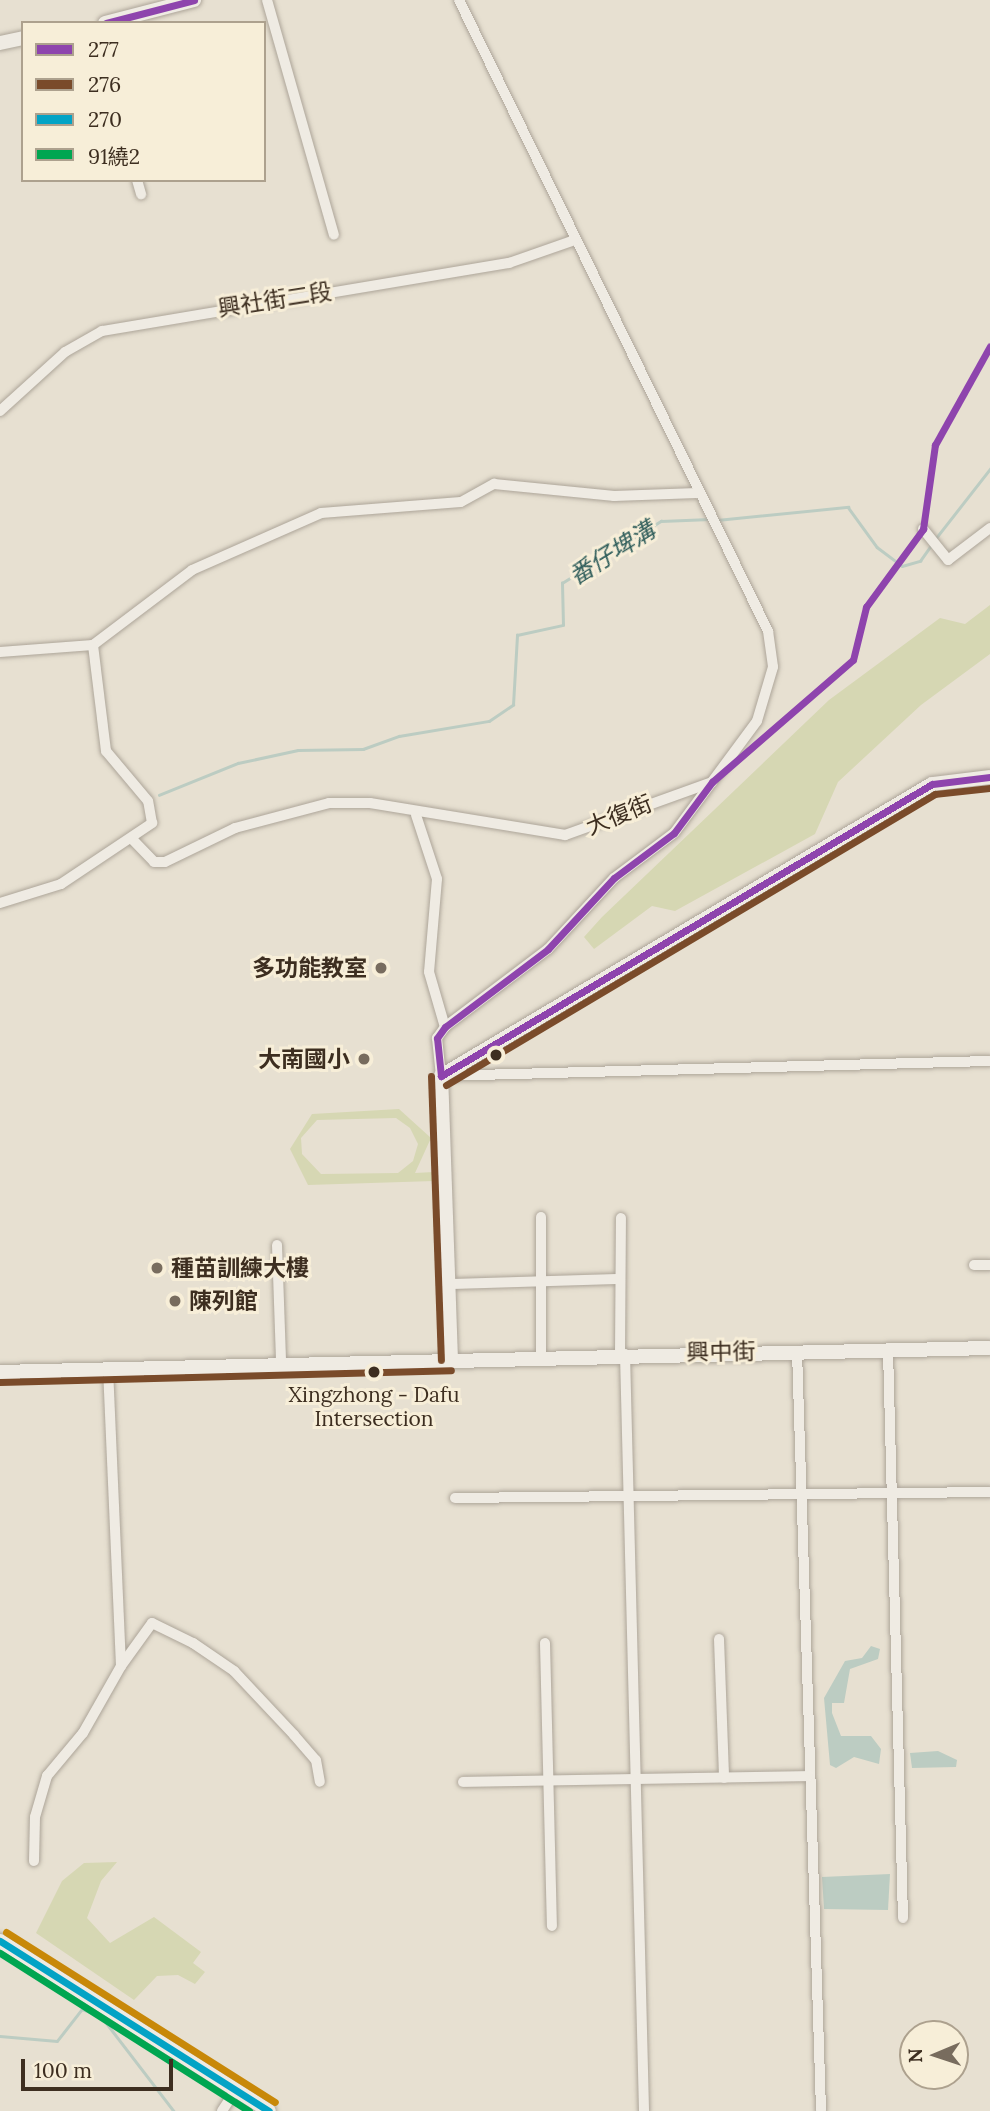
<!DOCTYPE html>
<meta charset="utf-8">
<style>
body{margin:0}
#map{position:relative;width:990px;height:2111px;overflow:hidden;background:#e7e0d1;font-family:Lora,"Noto Sans TC",serif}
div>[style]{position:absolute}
.green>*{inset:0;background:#d6d7b3}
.water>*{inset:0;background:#bcccc2}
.stream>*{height:2.5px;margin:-1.25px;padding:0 1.25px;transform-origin:1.25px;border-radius:1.25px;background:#bcccc2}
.roads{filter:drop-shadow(0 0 2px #ada599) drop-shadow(0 0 2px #ada599)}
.street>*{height:10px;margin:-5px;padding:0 5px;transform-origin:5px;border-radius:5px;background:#efebe3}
.secondary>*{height:14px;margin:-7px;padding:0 7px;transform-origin:7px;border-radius:7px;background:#efebe3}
.bus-1>*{height:7px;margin:-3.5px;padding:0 3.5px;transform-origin:3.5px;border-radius:3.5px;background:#8e44ad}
.bus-2>*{height:7px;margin:-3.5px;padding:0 3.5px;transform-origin:3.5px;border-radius:3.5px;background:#7a4b2a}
.bus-3>*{height:7px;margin:-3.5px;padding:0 3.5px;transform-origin:3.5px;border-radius:3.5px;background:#03a3c5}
.bus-4>*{height:7px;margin:-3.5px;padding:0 3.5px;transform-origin:3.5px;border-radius:3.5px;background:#00a651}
.bus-5>*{height:7px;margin:-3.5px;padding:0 3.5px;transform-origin:3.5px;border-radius:3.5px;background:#c88808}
.dots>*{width:19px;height:19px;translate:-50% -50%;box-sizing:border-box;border:4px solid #f7eed8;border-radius:50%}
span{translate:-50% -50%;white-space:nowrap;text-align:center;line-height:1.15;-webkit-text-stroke:6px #f7eed8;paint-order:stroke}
.bus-label{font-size:21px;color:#3d2e20}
.street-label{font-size:23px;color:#3d2e20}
.poi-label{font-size:23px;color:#3d2e20;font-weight:700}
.right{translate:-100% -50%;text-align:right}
.left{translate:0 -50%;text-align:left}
.water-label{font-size:24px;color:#2f5d5a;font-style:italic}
.legend{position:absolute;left:21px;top:21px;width:245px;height:161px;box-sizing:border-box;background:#f7eed8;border:2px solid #ada18e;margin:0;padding:9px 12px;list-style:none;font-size:21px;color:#3d2e20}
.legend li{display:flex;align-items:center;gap:14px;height:35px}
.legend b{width:35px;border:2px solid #ada18e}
.north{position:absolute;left:899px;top:2020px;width:70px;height:70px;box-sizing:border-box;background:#f7eed8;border:2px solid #ada18e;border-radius:50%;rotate:268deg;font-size:19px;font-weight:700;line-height:28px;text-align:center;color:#3d2e20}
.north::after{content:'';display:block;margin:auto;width:24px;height:32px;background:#786c5e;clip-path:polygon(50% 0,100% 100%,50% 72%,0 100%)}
.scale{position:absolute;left:21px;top:2059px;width:152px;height:32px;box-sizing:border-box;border:4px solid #3d2e20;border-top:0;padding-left:9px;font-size:21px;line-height:24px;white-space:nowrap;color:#3d2e20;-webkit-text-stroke:5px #f7eed8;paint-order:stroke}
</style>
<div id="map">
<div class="green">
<div style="clip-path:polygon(990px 605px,990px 654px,921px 705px,838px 782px,815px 834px,675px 911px,652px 906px,594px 949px,584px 937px,602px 917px,829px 700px,940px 618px,965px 624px)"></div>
<div style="clip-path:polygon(evenodd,399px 1109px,431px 1138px,415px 1173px,434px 1172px,434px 1181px,308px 1185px,290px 1149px,312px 1114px,399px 1109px,396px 1118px,410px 1128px,418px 1144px,413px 1161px,398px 1173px,321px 1174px,302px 1154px,301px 1138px,317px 1120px,396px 1118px)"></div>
<div style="clip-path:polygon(117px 1862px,101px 1881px,87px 1918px,110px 1943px,154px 1917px,201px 1952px,193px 1963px,205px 1972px,195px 1984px,178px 1975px,157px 1976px,134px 2000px,36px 1933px,62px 1881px,84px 1863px)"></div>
</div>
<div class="water">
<div style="clip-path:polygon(871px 1646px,880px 1649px,878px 1659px,850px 1669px,844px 1703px,832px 1703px,832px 1713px,841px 1736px,871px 1736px,881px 1749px,879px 1764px,854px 1757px,836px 1768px,830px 1765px,824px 1698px,845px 1661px,862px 1658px)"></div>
<div style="clip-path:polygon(938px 1751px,957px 1760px,956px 1767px,912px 1768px,910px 1753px)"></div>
<div style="clip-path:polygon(890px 1874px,888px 1910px,824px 1909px,822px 1877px)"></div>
</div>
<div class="stream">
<div style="left:717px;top:520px;width:132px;rotate:-5.7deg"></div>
<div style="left:848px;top:507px;width:49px;rotate:54.1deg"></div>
<div style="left:877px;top:547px;width:31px;rotate:37deg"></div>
<div style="left:902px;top:566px;width:19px;rotate:-16deg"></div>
<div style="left:920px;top:561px;width:21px;rotate:-55deg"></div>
<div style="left:936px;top:538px;width:88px;rotate:-52deg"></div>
<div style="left:159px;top:795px;width:85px;rotate:-22.1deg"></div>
<div style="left:238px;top:763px;width:61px;rotate:-12.2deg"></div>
<div style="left:298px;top:750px;width:65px;rotate:-0.9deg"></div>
<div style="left:363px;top:749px;width:38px;rotate:-20deg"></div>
<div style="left:399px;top:736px;width:91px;rotate:-9.5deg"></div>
<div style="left:489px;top:721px;width:29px;rotate:-34deg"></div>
<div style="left:513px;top:705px;width:70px;rotate:-86.7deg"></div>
<div style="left:517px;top:635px;width:47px;rotate:-12.3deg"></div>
<div style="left:563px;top:625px;width:42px;rotate:-91.4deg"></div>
<div style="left:562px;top:583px;width:117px;rotate:-32.1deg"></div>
<div style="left:661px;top:521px;width:49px;rotate:-2.3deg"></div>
<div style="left:0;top:2036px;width:57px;rotate:5deg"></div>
<div style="left:57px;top:2041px;width:41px;rotate:-52deg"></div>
<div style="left:82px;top:2009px;width:20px;rotate:20deg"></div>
<div style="left:101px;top:2016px;width:120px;rotate:52.5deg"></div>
</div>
<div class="roads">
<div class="street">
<div style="left:267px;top:0;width:244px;rotate:74.1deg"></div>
<div style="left:459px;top:0;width:703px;rotate:63.91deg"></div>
<div style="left:768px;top:631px;width:36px;rotate:82deg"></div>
<div style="left:773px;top:667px;width:56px;rotate:106.5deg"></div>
<div style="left:757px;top:721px;width:139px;rotate:126.5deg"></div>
<div style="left:674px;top:833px;width:75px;rotate:143.1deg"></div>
<div style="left:614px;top:878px;width:97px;rotate:132.9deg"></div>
<div style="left:548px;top:949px;width:129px;rotate:142.9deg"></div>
<div style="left:445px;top:1027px;width:14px;rotate:126deg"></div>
<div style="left:437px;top:1038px;width:38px;rotate:84deg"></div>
<div style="left:441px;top:1076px;width:549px;rotate:-1.57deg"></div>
<div style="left:137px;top:180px;width:15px;rotate:74deg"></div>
<div style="left:0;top:411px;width:88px;rotate:-42.2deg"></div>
<div style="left:65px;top:352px;width:43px;rotate:-29.6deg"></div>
<div style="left:102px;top:331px;width:413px;rotate:-9.5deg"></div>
<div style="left:509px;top:263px;width:70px;rotate:-19.2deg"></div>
<div style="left:923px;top:529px;width:40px;rotate:51deg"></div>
<div style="left:948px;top:560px;width:53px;rotate:-37.3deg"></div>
<div style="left:0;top:652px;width:93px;rotate:-4.3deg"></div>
<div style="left:93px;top:645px;width:124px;rotate:-37.1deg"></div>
<div style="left:192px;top:570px;width:141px;rotate:-23.8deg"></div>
<div style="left:321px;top:513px;width:140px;rotate:-4.5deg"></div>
<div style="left:461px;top:502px;width:38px;rotate:-29deg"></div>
<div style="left:494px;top:484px;width:121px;rotate:5.7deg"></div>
<div style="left:614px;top:496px;width:86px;rotate:-2deg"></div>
<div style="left:416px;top:815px;width:67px;rotate:71.8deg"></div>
<div style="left:437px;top:879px;width:93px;rotate:94.9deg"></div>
<div style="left:429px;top:972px;width:57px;rotate:73.8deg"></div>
<div style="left:133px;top:840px;width:30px;rotate:46deg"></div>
<div style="left:154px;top:862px;width:11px"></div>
<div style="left:165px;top:862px;width:78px;rotate:-25.9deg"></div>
<div style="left:235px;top:828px;width:97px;rotate:-14.9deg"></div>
<div style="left:329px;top:803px;width:41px"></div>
<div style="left:370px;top:803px;width:198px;rotate:9.3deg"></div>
<div style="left:565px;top:835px;width:156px;rotate:-19.8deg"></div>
<div style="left:0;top:903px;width:64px;rotate:-17.3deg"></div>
<div style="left:61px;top:884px;width:110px;rotate:-33.8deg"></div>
<div style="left:152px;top:823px;width:22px;rotate:-100deg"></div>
<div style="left:148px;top:801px;width:65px;rotate:-130deg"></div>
<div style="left:106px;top:751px;width:107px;rotate:-97deg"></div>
<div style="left:277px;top:1245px;width:117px;rotate:88deg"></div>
<div style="left:974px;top:1265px;width:16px"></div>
<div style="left:449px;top:1284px;width:171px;rotate:-1.7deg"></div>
<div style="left:888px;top:1350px;width:568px;rotate:88.49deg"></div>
<div style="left:797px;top:1351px;width:760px;rotate:88.19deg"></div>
<div style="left:620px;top:1354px;width:136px;rotate:-89.6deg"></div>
<div style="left:625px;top:1354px;width:757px;rotate:88.56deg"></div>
<div style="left:541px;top:1357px;width:140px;rotate:-90deg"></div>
<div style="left:455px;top:1498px;width:535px;rotate:-0.64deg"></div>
<div style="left:719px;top:1639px;width:139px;rotate:87.9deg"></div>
<div style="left:545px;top:1643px;width:283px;rotate:88.6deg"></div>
<div style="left:121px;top:1666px;width:53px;rotate:-54.2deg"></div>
<div style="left:152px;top:1623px;width:46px;rotate:26deg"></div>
<div style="left:193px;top:1643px;width:50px;rotate:34.3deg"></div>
<div style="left:234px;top:1671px;width:88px;rotate:46.8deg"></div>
<div style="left:294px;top:1735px;width:33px;rotate:49deg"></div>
<div style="left:316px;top:1760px;width:22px;rotate:80deg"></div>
<div style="left:463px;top:1782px;width:345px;rotate:-1deg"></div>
<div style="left:34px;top:1861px;width:44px;rotate:-88.7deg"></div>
<div style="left:35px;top:1817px;width:43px;rotate:-73.7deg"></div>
<div style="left:47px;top:1776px;width:56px;rotate:-50.1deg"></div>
<div style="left:83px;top:1733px;width:77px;rotate:-60.4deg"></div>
<div style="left:121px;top:1666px;width:298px;rotate:-92.5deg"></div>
<div style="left:222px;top:2111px;width:24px;rotate:-57deg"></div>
</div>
<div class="secondary">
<div style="left:105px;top:23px;width:92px;rotate:-14.5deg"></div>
<div style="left:0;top:43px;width:24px;rotate:-12deg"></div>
<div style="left:451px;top:1360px;width:284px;rotate:-92deg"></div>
<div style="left:441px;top:1076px;width:571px;rotate:-30.74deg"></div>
<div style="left:932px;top:784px;width:58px;rotate:-6.9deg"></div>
<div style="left:0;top:1372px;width:990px;rotate:-1.39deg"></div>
<div style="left:0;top:1941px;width:318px;rotate:32.3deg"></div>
</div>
</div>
<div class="bus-1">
<div style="left:106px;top:23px;width:91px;rotate:-14.6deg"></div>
<div style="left:441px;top:1076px;width:38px;rotate:-96deg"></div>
<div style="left:437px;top:1038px;width:14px;rotate:-54deg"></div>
<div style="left:445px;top:1027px;width:129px;rotate:-37.1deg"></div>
<div style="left:548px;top:949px;width:97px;rotate:-47.1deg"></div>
<div style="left:614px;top:878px;width:75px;rotate:-36.9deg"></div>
<div style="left:674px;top:833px;width:64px;rotate:-53.3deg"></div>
<div style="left:712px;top:782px;width:186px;rotate:-40.9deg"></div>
<div style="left:853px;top:660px;width:55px;rotate:-76.2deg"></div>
<div style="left:866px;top:607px;width:97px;rotate:-53.8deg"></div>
<div style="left:923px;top:529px;width:85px;rotate:-81.9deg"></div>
<div style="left:935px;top:445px;width:113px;rotate:-60.9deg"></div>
<div style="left:441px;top:1076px;width:571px;rotate:-30.74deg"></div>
<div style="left:932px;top:784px;width:58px;rotate:-6.9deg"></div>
</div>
<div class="bus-2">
<div style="left:431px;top:1076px;width:284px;rotate:88deg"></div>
<div style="left:446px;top:1085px;width:569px;rotate:-30.76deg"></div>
<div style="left:935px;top:794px;width:55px;rotate:-6.2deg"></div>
<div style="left:0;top:1382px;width:451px;rotate:-1.5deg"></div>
</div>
<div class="bus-3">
<div style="left:0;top:1941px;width:318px;rotate:32.3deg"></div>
</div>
<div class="bus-4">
<div style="left:0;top:1953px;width:295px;rotate:32.4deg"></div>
</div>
<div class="bus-5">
<div style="left:6px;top:1932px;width:318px;rotate:32.3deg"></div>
</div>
<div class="dots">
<div style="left:381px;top:968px;background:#786c5e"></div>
<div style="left:496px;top:1055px;background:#3d2e20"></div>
<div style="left:364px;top:1059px;background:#786c5e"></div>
<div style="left:157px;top:1268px;background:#786c5e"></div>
<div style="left:175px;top:1301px;background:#786c5e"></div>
<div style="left:374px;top:1372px;background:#3d2e20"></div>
</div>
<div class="bus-label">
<span style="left:374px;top:1407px">Xingzhong - Dafu<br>Intersection</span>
</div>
<div class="street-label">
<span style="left:275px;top:300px;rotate:-9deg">興社街二段</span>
<span style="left:619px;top:815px;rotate:-22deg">大復街</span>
<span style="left:721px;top:1352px;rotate:-1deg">興中街</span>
</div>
<div class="poi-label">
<span class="right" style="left:367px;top:968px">多功能教室</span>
<span class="right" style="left:350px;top:1059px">大南國小</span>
<span class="left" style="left:171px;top:1268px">種苗訓練大樓</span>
<span class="left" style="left:189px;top:1301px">陳列館</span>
</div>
<div class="water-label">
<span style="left:612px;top:553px;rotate:-32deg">番仔埤溝</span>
</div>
<ul class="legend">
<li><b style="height:9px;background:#8e44ad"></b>277</li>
<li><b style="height:9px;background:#7a4b2a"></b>276</li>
<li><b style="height:9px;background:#03a3c5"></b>270</li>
<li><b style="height:9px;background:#00a651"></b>91繞2</li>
</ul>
<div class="north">N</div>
<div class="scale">100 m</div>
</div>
